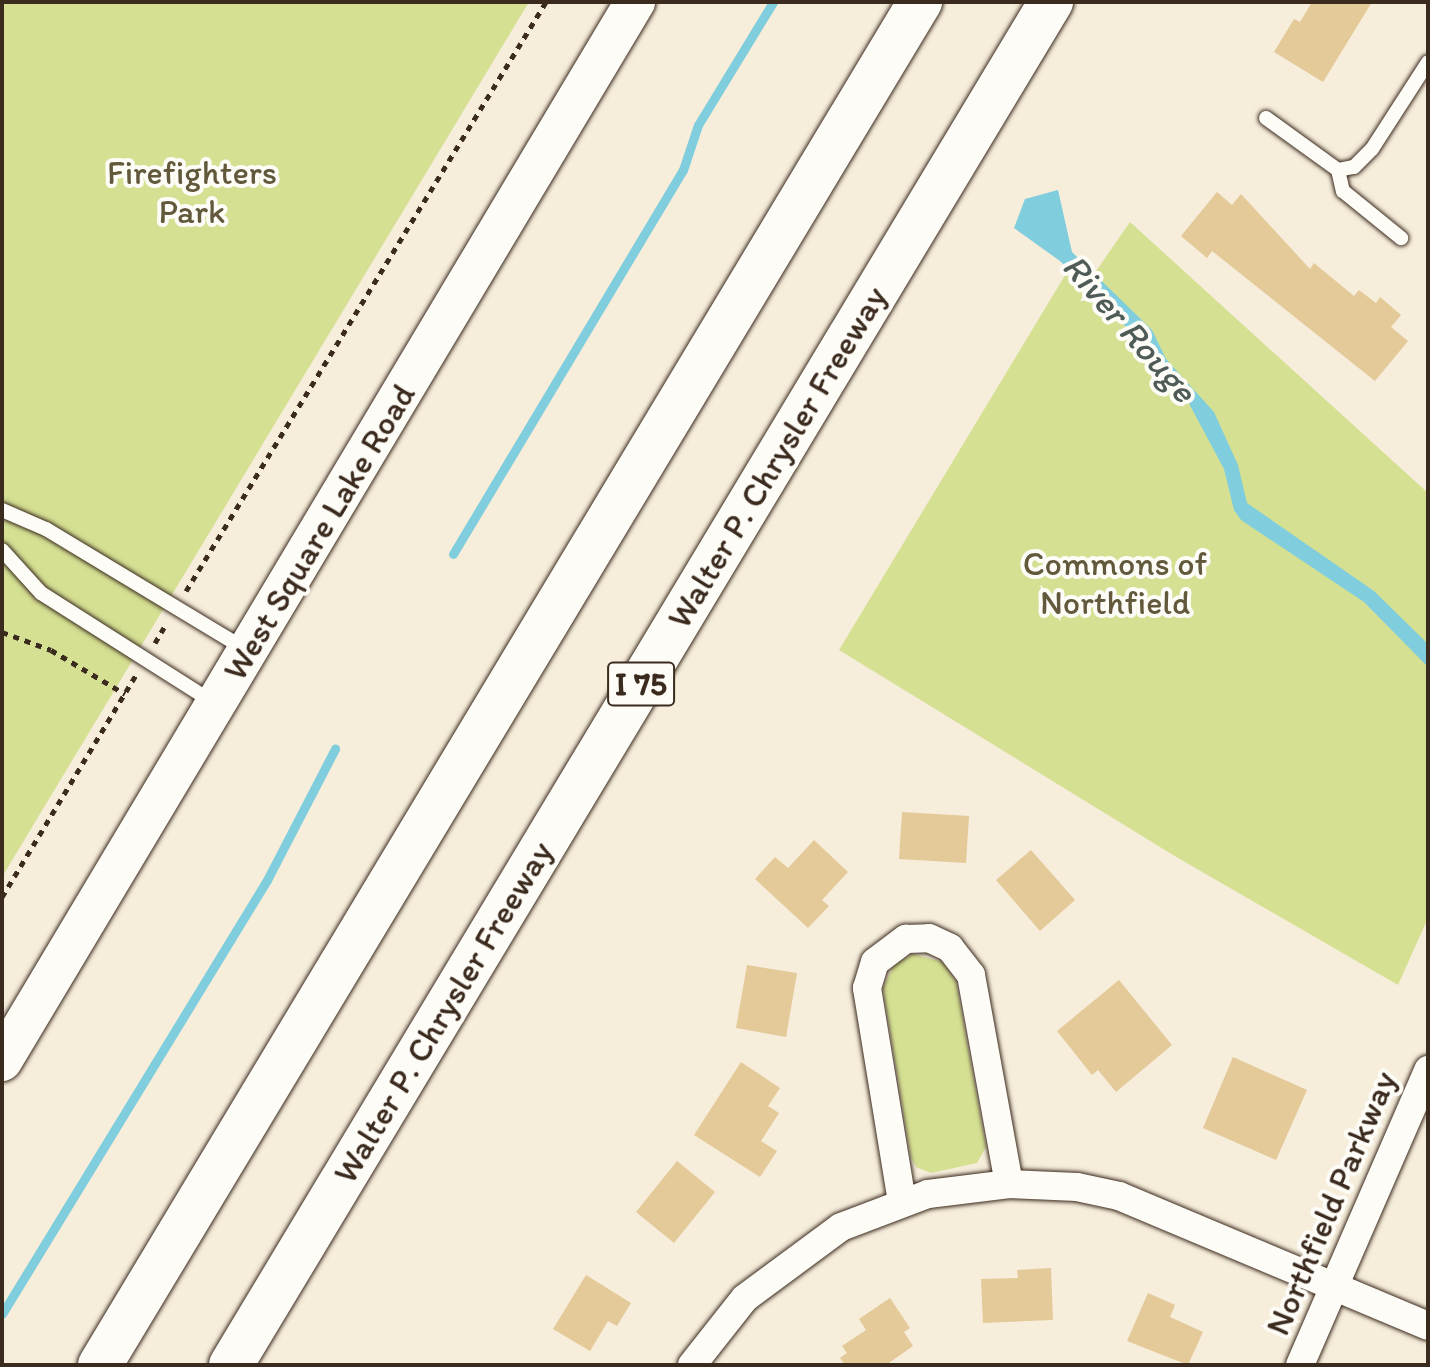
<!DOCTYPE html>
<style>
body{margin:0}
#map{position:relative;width:1430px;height:1367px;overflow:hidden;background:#f6eddb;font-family:Itim,sans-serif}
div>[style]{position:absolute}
.green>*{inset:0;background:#d5e093}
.water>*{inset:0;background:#7fcddd}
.stream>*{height:9px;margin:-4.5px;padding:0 4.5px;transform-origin:4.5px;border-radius:4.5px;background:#7fcddd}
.building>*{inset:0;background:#e4c999}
.path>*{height:5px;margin-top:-2.5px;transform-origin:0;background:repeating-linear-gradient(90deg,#3b2a1e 0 6px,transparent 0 12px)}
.roads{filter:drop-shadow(0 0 2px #3b2a1e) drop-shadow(0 0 2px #3b2a1e)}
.lane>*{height:14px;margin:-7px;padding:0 7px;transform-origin:7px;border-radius:7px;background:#fdfcf7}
.street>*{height:28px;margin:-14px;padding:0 14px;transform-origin:14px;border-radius:14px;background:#fdfcf7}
.secondary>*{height:40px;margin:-20px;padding:0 20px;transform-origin:20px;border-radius:20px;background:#fdfcf7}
.highway>*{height:44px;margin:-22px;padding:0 22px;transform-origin:22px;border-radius:22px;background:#fdfcf7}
span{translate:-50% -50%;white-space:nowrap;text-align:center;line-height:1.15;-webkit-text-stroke:8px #fdfcf7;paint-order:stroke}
.shield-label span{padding:2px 6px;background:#fdfcf7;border:2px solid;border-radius:6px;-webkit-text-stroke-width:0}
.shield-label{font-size:32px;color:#3b2a1e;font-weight:700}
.park-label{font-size:34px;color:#62583b}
.street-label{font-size:34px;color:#3b2a1e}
.water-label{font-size:36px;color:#4f5b57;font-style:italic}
.frame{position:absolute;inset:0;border:4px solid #3b2a1e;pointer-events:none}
</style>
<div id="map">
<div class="green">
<div style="clip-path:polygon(2px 2px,529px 2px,2px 877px)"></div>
<div style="clip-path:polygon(1130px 222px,1428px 493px,1428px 918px,1398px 985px,1178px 858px,839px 650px,1067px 272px,1085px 287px)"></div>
<div style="clip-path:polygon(913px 954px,943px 962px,956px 982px,986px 1147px,977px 1163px,931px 1173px,916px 1167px,911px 1158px,883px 988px,894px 965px)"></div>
</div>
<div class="water">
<div style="clip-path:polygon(1058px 190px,1072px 252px,1152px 330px,1166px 359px,1214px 412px,1238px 465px,1247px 503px,1374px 591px,1428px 644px,1428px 667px,1364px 602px,1241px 520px,1234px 510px,1224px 469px,1186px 398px,1153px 368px,1135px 336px,1060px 261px,1014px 228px,1025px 199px)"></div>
</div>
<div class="stream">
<div style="left:453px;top:554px;width:448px;rotate:-59.1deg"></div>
<div style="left:683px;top:170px;width:47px;rotate:-71.6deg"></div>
<div style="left:698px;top:125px;width:144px;rotate:-58.6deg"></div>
<div style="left:2px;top:1314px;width:509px;rotate:-58.59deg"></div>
<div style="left:267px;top:880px;width:148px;rotate:-62.6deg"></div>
</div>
<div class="building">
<div style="clip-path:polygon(1312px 2px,1372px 2px,1323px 82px,1274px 52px,1294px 19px,1300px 22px)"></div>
<div style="clip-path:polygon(1217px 192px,1232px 205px,1241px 194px,1310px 269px,1314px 263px,1354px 296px,1359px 290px,1376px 303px,1380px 297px,1401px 315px,1391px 327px,1408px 341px,1375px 381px,1212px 251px,1207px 258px,1181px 236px)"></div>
<div style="clip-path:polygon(902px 812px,969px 816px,966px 863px,899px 859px)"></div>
<div style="clip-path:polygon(814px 840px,848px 872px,822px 900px,829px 906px,808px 928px,755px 879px,775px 857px,788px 868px)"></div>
<div style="clip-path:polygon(1031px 850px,1075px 900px,1040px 931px,996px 880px)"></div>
<div style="clip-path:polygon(747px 965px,797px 973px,786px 1037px,736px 1028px)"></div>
<div style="clip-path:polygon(1119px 980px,1172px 1045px,1116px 1092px,1098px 1070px,1092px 1075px,1057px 1031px)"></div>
<div style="clip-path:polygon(1233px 1057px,1307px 1090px,1276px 1160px,1203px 1128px)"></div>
<div style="clip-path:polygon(741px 1062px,780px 1088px,768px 1106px,779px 1113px,761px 1141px,777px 1151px,760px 1177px,694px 1135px)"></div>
<div style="clip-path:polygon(677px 1161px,715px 1192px,674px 1243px,636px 1212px)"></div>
<div style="clip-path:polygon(1051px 1268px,1053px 1320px,983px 1323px,981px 1279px,1018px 1278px,1017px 1270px)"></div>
<div style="clip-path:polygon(586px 1275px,631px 1303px,617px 1326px,608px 1321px,590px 1351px,553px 1329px)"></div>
<div style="clip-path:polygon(1148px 1293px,1175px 1305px,1170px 1317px,1203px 1332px,1188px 1365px,1127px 1341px)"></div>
<div style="clip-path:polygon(890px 1298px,910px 1328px,904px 1332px,913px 1346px,886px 1365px,845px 1365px,840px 1358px,847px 1353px,842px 1346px,866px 1330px,859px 1319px)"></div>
</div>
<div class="path">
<div style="left:186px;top:591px;width:690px;rotate:-58.57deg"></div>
<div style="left:2px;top:632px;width:52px;rotate:20.2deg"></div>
<div style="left:51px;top:650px;width:86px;rotate:30.7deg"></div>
<div style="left:155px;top:643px;width:22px;rotate:-60deg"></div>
<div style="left:2px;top:897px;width:259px;rotate:-58.9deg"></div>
</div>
<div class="roads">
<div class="lane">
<div style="left:1266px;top:118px;width:89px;rotate:35.8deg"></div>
<div style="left:1338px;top:170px;width:16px;rotate:-11deg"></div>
<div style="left:1354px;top:167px;width:25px;rotate:-45deg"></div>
<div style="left:1372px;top:149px;width:103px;rotate:-57.2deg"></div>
<div style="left:1338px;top:170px;width:22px;rotate:77deg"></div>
<div style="left:1343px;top:191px;width:75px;rotate:39deg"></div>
<div style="left:2px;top:510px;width:48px;rotate:23.4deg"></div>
<div style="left:46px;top:529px;width:232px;rotate:31.1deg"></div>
<div style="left:2px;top:550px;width:58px;rotate:47.8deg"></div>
<div style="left:41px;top:593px;width:205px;rotate:32.4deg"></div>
</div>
<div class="street">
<div style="left:902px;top:1202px;width:217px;rotate:-99.3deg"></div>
<div style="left:867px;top:988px;width:27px;rotate:-73deg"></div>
<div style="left:875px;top:962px;width:39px;rotate:-37deg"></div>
<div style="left:906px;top:939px;width:23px;rotate:-2deg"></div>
<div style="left:929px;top:938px;width:23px;rotate:25deg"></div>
<div style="left:950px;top:948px;width:34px;rotate:52deg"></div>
<div style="left:971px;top:975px;width:212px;rotate:79.7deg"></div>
<div style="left:692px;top:1365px;width:85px;rotate:-51.7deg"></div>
<div style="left:745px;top:1298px;width:119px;rotate:-36.5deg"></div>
<div style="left:841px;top:1227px;width:93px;rotate:-20.8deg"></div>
<div style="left:928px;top:1194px;width:82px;rotate:-7deg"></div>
<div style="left:1009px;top:1184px;width:68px;rotate:2.5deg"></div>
<div style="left:1077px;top:1187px;width:43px;rotate:12.1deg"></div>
<div style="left:1119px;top:1196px;width:335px;rotate:22.8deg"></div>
<div style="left:1300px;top:1365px;width:322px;rotate:-66.5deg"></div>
</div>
<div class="secondary">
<div style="left:2px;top:1061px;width:1234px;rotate:-59.13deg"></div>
</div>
<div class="highway">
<div style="left:100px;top:1365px;width:1591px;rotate:-58.97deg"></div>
<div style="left:231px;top:1365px;width:1591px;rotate:-58.97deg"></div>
</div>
</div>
<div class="shield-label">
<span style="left:641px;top:684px">I 75</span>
</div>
<div class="park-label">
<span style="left:192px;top:192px">Firefighters<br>Park</span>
<span style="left:1115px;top:583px">Commons of<br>Northfield</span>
</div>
<div class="street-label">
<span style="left:777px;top:457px;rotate:-59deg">Walter P. Chrysler Freeway</span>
<span style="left:319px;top:532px;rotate:-59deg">West Square Lake Road</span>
<span style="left:443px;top:1012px;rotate:-59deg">Walter P. Chrysler Freeway</span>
<span style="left:1331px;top:1203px;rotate:-67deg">Northfield Parkway</span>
</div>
<div class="water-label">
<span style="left:1130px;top:328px;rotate:49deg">River Rouge</span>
</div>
<div class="frame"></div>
</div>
